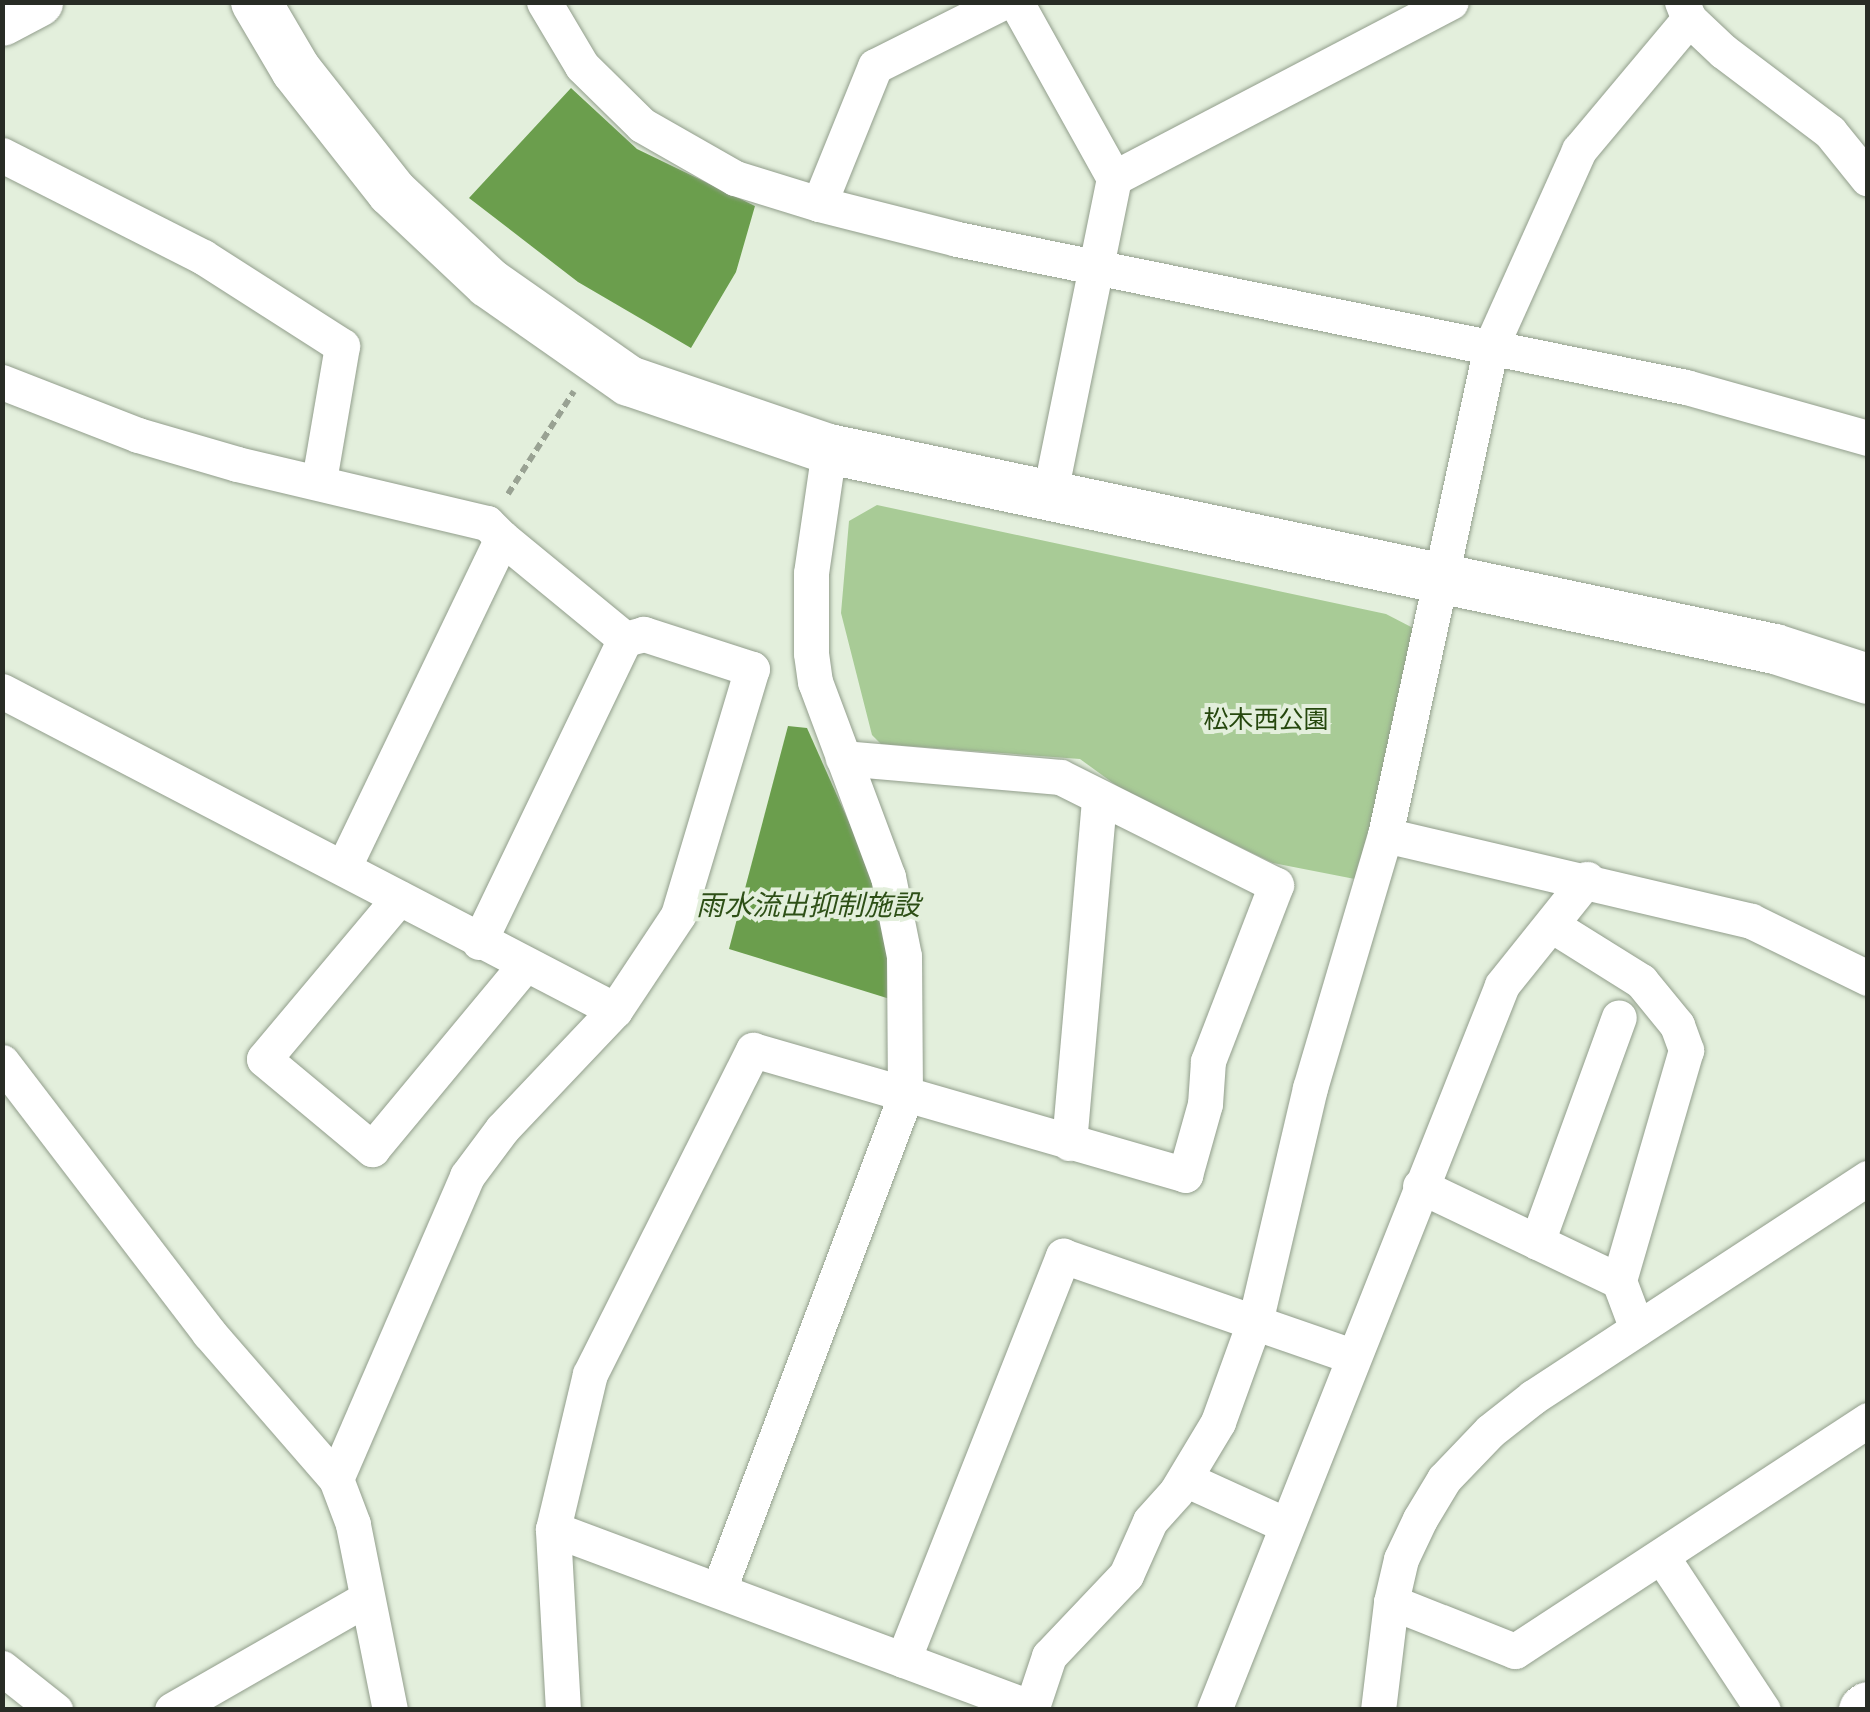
<!DOCTYPE html>
<meta charset="utf-8">
<style>
body{margin:0}
#map{position:relative;width:1870px;height:1712px;overflow:hidden;background:#e3efdc;font-family:Barlow,"Noto Sans JP",sans-serif}
div>[style]{position:absolute}
.green>*{inset:0;background:#a8cb96}
.water>*{inset:0;background:#6b9e4d}
.path>*{height:6px;margin-top:-3px;transform-origin:0;background:repeating-linear-gradient(90deg,#99a293 0 8px,transparent 0 13px)}
.roads{filter:drop-shadow(0 0 2px #929e8c) drop-shadow(0 0 2px #929e8c)}
.street>*{height:35px;margin:-17.5px;padding:0 17.5px;transform-origin:17.5px;border-radius:17.5px;background:#fff}
.secondary>*{height:50px;margin:-25px;padding:0 25px;transform-origin:25px;border-radius:25px;background:#fff}
span{translate:-50% -50%;white-space:nowrap;text-align:center;line-height:1.15;-webkit-text-stroke:8px #e3efdc;paint-order:stroke}
.park-label{font-size:25px;color:#25470d}
.water-label{font-size:28px;color:#2d4f16;font-style:italic}
.frame{position:absolute;inset:0;border:5px solid #282c25;pointer-events:none}
</style>
<div id="map">
<div class="green">
<div style="clip-path:polygon(877px 505px,1386px 614px,1415px 629px,1360px 880px,1273px 863px,1124px 791px,1080px 759px,881px 744px,872px 735px,841px 613px,849px 521px)"></div>
</div>
<div class="water">
<div style="clip-path:polygon(571px 88px,637px 149px,755px 206px,736px 272px,691px 348px,578px 282px,469px 198px)"></div>
<div style="clip-path:polygon(788px 726px,807px 728px,860px 847px,885px 921px,890px 999px,729px 949px)"></div>
</div>
<div class="path">
<div style="left:508px;top:494px;width:122px;rotate:-57.3deg"></div>
</div>
<div class="roads">
<div class="street">
<div style="left:544px;top:2px;width:74px;rotate:59.3deg"></div>
<div style="left:582px;top:66px;width:84px;rotate:44.5deg"></div>
<div style="left:642px;top:125px;width:107px;rotate:29.7deg"></div>
<div style="left:735px;top:178px;width:88px;rotate:17.2deg"></div>
<div style="left:1003px;top:2px;width:143px;rotate:153.4deg"></div>
<div style="left:875px;top:66px;width:149px;rotate:112.1deg"></div>
<div style="left:819px;top:204px;width:142px;rotate:14.2deg"></div>
<div style="left:957px;top:239px;width:744px;rotate:11.48deg"></div>
<div style="left:1686px;top:387px;width:189px;rotate:15.7deg"></div>
<div style="left:1016px;top:2px;width:201px;rotate:60.9deg"></div>
<div style="left:1114px;top:178px;width:326px;rotate:101.5deg"></div>
<div style="left:1682px;top:2px;width:18px;rotate:68deg"></div>
<div style="left:1689px;top:19px;width:47px;rotate:43.3deg"></div>
<div style="left:1723px;top:51px;width:134px;rotate:37.1deg"></div>
<div style="left:1830px;top:132px;width:60px;rotate:51deg"></div>
<div style="left:2px;top:155px;width:225px;rotate:26.9deg"></div>
<div style="left:203px;top:257px;width:165px;rotate:32.6deg"></div>
<div style="left:342px;top:346px;width:137px;rotate:99.7deg"></div>
<div style="left:1114px;top:178px;width:380px;rotate:-27.6deg"></div>
<div style="left:2px;top:382px;width:146px;rotate:21.3deg"></div>
<div style="left:138px;top:435px;width:103px;rotate:16.3deg"></div>
<div style="left:237px;top:464px;width:257px;rotate:13.3deg"></div>
<div style="left:487px;top:523px;width:21px;rotate:45deg"></div>
<div style="left:502px;top:538px;width:365px;rotate:115.7deg"></div>
<div style="left:2px;top:691px;width:691px;rotate:27.49deg"></div>
<div style="left:1385px;top:835px;width:500px;rotate:-77.77deg"></div>
<div style="left:1491px;top:346px;width:215px;rotate:-65.8deg"></div>
<div style="left:1579px;top:150px;width:171px;rotate:-50deg"></div>
<div style="left:399px;top:898px;width:210px;rotate:130deg"></div>
<div style="left:264px;top:1059px;width:141px;rotate:39.8deg"></div>
<div style="left:372px;top:1149px;width:239px;rotate:-50.3deg"></div>
<div style="left:1553px;top:926px;width:104px;rotate:32deg"></div>
<div style="left:1641px;top:981px;width:57px;rotate:50.7deg"></div>
<div style="left:1677px;top:1025px;width:27px;rotate:70deg"></div>
<div style="left:1686px;top:1050px;width:241px;rotate:106.2deg"></div>
<div style="left:479px;top:942px;width:336px;rotate:-64.3deg"></div>
<div style="left:625px;top:639px;width:159px;rotate:-140.6deg"></div>
<div style="left:2px;top:1062px;width:341px;rotate:52.6deg"></div>
<div style="left:209px;top:1333px;width:194px;rotate:49deg"></div>
<div style="left:1069px;top:1143px;width:347px;rotate:-85deg"></div>
<div style="left:1420px;top:1186px;width:221px;rotate:25.5deg"></div>
<div style="left:1619px;top:1281px;width:51px;rotate:69.4deg"></div>
<div style="left:1537px;top:1242px;width:239px;rotate:-70deg"></div>
<div style="left:1185px;top:1479px;width:111px;rotate:24.5deg"></div>
<div style="left:553px;top:1529px;width:511px;rotate:20.49deg"></div>
<div style="left:1662px;top:1557px;width:183px;rotate:56.6deg"></div>
<div style="left:719px;top:1589px;width:526px;rotate:-69.29deg"></div>
<div style="left:905px;top:1097px;width:141px;rotate:-90.4deg"></div>
<div style="left:904px;top:956px;width:81px;rotate:-101.4deg"></div>
<div style="left:888px;top:877px;width:208px;rotate:-110.5deg"></div>
<div style="left:815px;top:682px;width:29px;rotate:-98deg"></div>
<div style="left:811px;top:653px;width:80px;rotate:-90deg"></div>
<div style="left:811px;top:573px;width:125px;rotate:-81.7deg"></div>
<div style="left:1391px;top:1602px;width:44px;rotate:-76.9deg"></div>
<div style="left:1401px;top:1559px;width:44px;rotate:-64.6deg"></div>
<div style="left:1420px;top:1519px;width:47px;rotate:-59deg"></div>
<div style="left:1444px;top:1479px;width:66px;rotate:-46.2deg"></div>
<div style="left:1490px;top:1431px;width:55px;rotate:-38.3deg"></div>
<div style="left:1533px;top:1397px;width:400px;rotate:-33.2deg"></div>
<div style="left:903px;top:1660px;width:435px;rotate:-68.4deg"></div>
<div style="left:1063px;top:1256px;width:306px;rotate:19.1deg"></div>
<div style="left:2px;top:1668px;width:68px;rotate:38.4deg"></div>
<div style="left:172px;top:1710px;width:221px;rotate:-29.8deg"></div>
<div style="left:390px;top:1710px;width:190px;rotate:-101.3deg"></div>
<div style="left:353px;top:1524px;width:48px;rotate:-110.7deg"></div>
<div style="left:336px;top:1479px;width:330px;rotate:-66.6deg"></div>
<div style="left:467px;top:1176px;width:59px;rotate:-53.3deg"></div>
<div style="left:502px;top:1129px;width:164px;rotate:-46.5deg"></div>
<div style="left:615px;top:1010px;width:114px;rotate:-56.4deg"></div>
<div style="left:678px;top:915px;width:257px;rotate:-73.3deg"></div>
<div style="left:752px;top:669px;width:114px;rotate:-162deg"></div>
<div style="left:644px;top:634px;width:20px;rotate:165deg"></div>
<div style="left:563px;top:1710px;width:181px;rotate:-93.2deg"></div>
<div style="left:553px;top:1529px;width:159px;rotate:-76.6deg"></div>
<div style="left:590px;top:1374px;width:363px;rotate:-63.3deg"></div>
<div style="left:753px;top:1050px;width:450px;rotate:16.1deg"></div>
<div style="left:1185px;top:1175px;width:74px;rotate:-74.3deg"></div>
<div style="left:1205px;top:1104px;width:43px;rotate:-86deg"></div>
<div style="left:1208px;top:1061px;width:189px;rotate:-68.9deg"></div>
<div style="left:1276px;top:885px;width:241px;rotate:-153.4deg"></div>
<div style="left:1060px;top:777px;width:218px;rotate:-175deg"></div>
<div style="left:1031px;top:1710px;width:57px;rotate:-71.6deg"></div>
<div style="left:1049px;top:1656px;width:112px;rotate:-46.5deg"></div>
<div style="left:1126px;top:1575px;width:59px;rotate:-66deg"></div>
<div style="left:1150px;top:1521px;width:39px;rotate:-48deg"></div>
<div style="left:1176px;top:1492px;width:82px;rotate:-59deg"></div>
<div style="left:1218px;top:1422px;width:115px;rotate:-70.1deg"></div>
<div style="left:1257px;top:1314px;width:232px;rotate:-76.8deg"></div>
<div style="left:1310px;top:1088px;width:264px;rotate:-73.5deg"></div>
<div style="left:1385px;top:835px;width:376px;rotate:13.2deg"></div>
<div style="left:1751px;top:921px;width:130px;rotate:26deg"></div>
<div style="left:1214px;top:1710px;width:780px;rotate:-68.33deg"></div>
<div style="left:1502px;top:985px;width:136px;rotate:-51.3deg"></div>
<div style="left:1378px;top:1710px;width:109px;rotate:-83.1deg"></div>
<div style="left:1391px;top:1602px;width:133px;rotate:21.6deg"></div>
<div style="left:1515px;top:1651px;width:422px;rotate:-33.2deg"></div>
</div>
<div class="secondary">
<div style="left:256px;top:2px;width:79px;rotate:59.5deg"></div>
<div style="left:296px;top:70px;width:155px;rotate:51.8deg"></div>
<div style="left:392px;top:192px;width:133px;rotate:43.2deg"></div>
<div style="left:489px;top:283px;width:171px;rotate:35deg"></div>
<div style="left:629px;top:381px;width:211px;rotate:18.8deg"></div>
<div style="left:829px;top:449px;width:967px;rotate:11.94deg"></div>
<div style="left:1775px;top:649px;width:98px;rotate:17.9deg"></div>
<div style="left:2px;top:21px;width:41px;rotate:-27.8deg"></div>
<div style="left:1864px;top:1710px;width:5px;rotate:-37deg"></div>
</div>
</div>
<div class="park-label">
<span style="left:1266px;top:718px">松木西公園</span>
</div>
<div class="water-label">
<span style="left:808px;top:904px">雨水流出抑制施設</span>
</div>
<div class="frame"></div>
</div>
